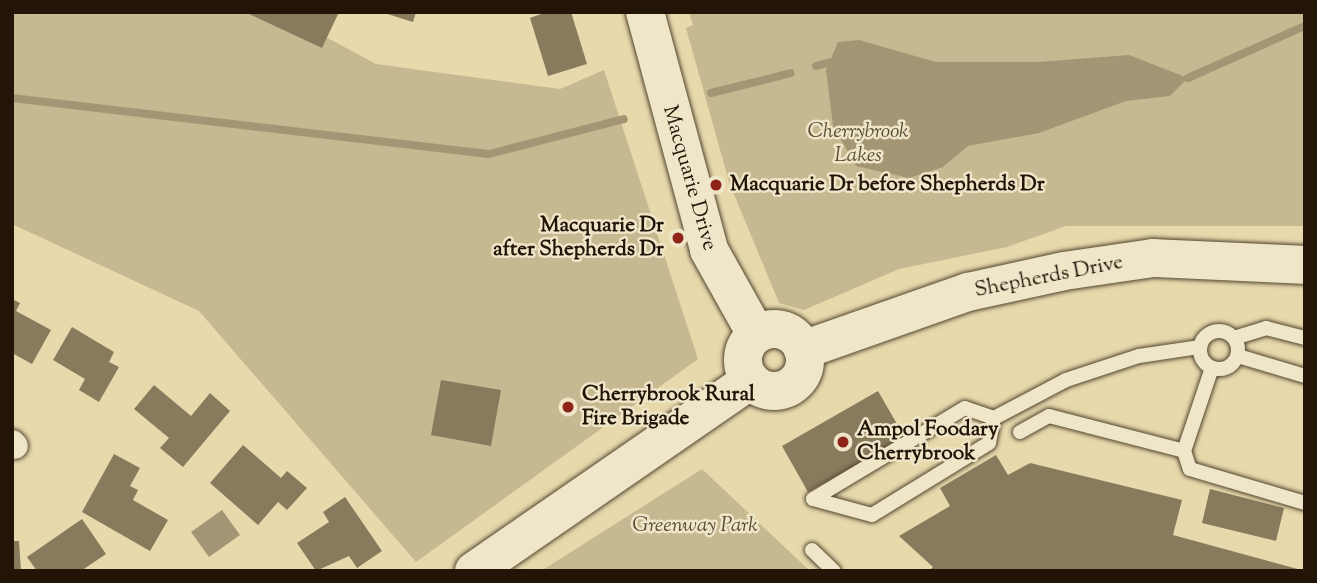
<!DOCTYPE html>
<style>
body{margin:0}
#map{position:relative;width:1317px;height:583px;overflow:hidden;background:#e7d9ac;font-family:"Sorts Mill Goudy",serif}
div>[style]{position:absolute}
.green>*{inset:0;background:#c6b890}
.water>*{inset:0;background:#a49674}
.stream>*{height:8px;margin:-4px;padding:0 4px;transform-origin:4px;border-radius:4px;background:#a49674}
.building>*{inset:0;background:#887a5d}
.roads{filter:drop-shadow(0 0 2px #534530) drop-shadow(0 0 2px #534530)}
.service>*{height:14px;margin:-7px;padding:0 7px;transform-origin:7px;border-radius:7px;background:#efe6c9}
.service>.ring{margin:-7px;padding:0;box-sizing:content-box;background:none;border:14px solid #efe6c9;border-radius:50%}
.minor>*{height:26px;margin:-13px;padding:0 13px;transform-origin:13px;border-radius:13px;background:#efe6c9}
.secondary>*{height:38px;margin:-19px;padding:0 19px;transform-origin:19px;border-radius:19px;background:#efe6c9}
.secondary>.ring{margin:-19px;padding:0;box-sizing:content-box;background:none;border:38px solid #efe6c9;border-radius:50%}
.dots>*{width:19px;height:19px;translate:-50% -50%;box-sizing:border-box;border:4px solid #efe6c9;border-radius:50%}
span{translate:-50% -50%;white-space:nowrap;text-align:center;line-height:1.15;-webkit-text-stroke:5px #efe6c9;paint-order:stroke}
.park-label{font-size:21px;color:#5b4d37;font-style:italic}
.street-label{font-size:21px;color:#221407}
.poi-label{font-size:21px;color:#221407;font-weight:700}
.left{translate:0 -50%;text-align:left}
.right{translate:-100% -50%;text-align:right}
.frame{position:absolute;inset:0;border:14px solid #221407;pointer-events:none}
</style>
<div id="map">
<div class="green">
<div style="clip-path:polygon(12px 12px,279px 12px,376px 64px,560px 89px,604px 70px,698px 359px,416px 562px,199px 311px,12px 224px)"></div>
<div style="clip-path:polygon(689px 12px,1305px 12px,1305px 226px,1066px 226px,1007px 247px,899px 269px,804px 310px,779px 303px,729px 182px,686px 28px,693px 25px)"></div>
<div style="clip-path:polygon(702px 469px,810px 571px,541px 571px)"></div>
</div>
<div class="water">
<div style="clip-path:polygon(859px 40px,936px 62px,1038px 62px,1129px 55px,1188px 78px,1170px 96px,1126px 101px,1039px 133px,968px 146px,943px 167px,909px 178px,856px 166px,833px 126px,826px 70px,838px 42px)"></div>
<div style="clip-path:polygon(222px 510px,240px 535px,209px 557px,191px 532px)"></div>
</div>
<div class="stream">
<div style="left:816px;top:66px;width:16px;rotate:-15deg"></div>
<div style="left:1188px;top:78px;width:128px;rotate:-24deg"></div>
<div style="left:711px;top:93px;width:82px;rotate:-14deg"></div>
<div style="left:12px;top:98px;width:480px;rotate:6.7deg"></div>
<div style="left:489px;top:154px;width:139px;rotate:-14.5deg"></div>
</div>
<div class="building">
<div style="clip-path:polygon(245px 12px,339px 12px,322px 48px)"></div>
<div style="clip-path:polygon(381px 12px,416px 12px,413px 22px)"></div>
<div style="clip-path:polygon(547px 12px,571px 12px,587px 64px,548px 76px,530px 18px)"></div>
<div style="clip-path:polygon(12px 299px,20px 303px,16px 311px,51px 330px,32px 364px,12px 353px)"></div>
<div style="clip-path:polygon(72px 327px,114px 352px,109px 362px,119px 367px,99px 402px,79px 390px,85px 379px,53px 360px)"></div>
<div style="clip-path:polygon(441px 380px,501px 390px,491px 446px,431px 435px)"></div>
<div style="clip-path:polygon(154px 385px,191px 416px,210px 393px,230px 411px,183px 467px,160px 448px,169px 438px,134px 409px)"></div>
<div style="clip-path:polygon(878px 391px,905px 438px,808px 492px,782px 446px)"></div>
<div style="clip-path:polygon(243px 445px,281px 478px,287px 471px,307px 488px,287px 510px,278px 502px,258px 525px,210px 483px)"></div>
<div style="clip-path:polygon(114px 454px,140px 468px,130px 486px,138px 490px,133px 500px,168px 520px,150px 551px,82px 512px)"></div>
<div style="clip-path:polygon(996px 455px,1008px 475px,1030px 463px,1182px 500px,1173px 535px,1305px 571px,929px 571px,933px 567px,899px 536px,950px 506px,940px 488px)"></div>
<div style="clip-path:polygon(1210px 489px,1284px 508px,1276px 541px,1202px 523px)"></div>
<div style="clip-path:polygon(345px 497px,382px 551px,357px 568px,349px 556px,316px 571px,297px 543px,329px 522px,323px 512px)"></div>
<div style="clip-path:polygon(82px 519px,106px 554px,81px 571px,37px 571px,27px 557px)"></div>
<div style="clip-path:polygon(12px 541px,19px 541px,21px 571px,12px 571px)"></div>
</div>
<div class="roads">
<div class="service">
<div class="ring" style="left:1200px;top:331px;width:24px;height:24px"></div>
<div style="left:1234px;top:338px;width:34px;rotate:-17deg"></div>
<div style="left:1266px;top:328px;width:40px;rotate:14.4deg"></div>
<div style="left:1238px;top:356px;width:70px;rotate:16.6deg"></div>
<div style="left:1020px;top:432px;width:33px;rotate:-29deg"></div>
<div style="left:1049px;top:416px;width:139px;rotate:14.5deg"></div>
<div style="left:1184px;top:451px;width:19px;rotate:72deg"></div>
<div style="left:1190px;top:469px;width:120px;rotate:16.5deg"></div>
<div style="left:1184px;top:451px;width:88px;rotate:-71.4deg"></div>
<div style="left:813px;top:499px;width:177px;rotate:-30.9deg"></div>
<div style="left:965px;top:408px;width:31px;rotate:19deg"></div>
<div style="left:994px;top:418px;width:81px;rotate:-27.8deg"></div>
<div style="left:1066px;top:380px;width:77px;rotate:-18.2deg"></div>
<div style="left:1139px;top:356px;width:62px;rotate:-8.4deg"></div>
<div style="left:813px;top:499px;width:61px;rotate:15.2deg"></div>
<div style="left:872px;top:515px;width:137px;rotate:-31.6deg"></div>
<div style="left:989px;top:443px;width:25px;rotate:-79deg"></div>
<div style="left:812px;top:550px;width:30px;rotate:44deg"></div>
</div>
<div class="minor">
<div style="left:12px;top:443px;width:4px;rotate:45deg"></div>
</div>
<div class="secondary">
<div style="left:645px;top:12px;width:246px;rotate:74.9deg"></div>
<div style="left:709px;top:250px;width:96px;rotate:60.8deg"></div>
<div class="ring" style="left:743px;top:329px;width:24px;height:24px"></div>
<div style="left:803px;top:350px;width:175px;rotate:-19.4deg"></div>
<div style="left:968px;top:292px;width:98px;rotate:-12.3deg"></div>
<div style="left:1064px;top:271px;width:90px;rotate:-8.3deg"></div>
<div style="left:1153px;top:258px;width:152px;rotate:2.6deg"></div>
<div style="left:474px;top:571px;width:336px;rotate:-34.6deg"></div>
</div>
</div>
<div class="dots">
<div style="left:716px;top:185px;background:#8f2418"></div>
<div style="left:678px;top:238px;background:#8f2418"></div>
<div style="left:568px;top:407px;background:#8f2418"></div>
<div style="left:843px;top:442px;background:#8f2418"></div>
</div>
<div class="park-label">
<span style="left:858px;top:144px">Cherrybrook<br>Lakes</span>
<span style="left:695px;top:526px">Greenway Park</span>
</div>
<div class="street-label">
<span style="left:689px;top:178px;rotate:74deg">Macquarie Drive</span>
<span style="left:1049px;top:277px;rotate:-11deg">Shepherds Drive</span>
</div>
<div class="poi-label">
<span class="left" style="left:730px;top:185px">Macquarie Dr before Shepherds Dr</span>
<span class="right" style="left:664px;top:238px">Macquarie Dr<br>after Shepherds Dr</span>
<span class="left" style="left:582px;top:407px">Cherrybrook Rural<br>Fire Brigade</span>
<span class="left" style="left:857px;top:442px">Ampol Foodary<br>Cherrybrook</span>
</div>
<div class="frame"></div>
</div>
